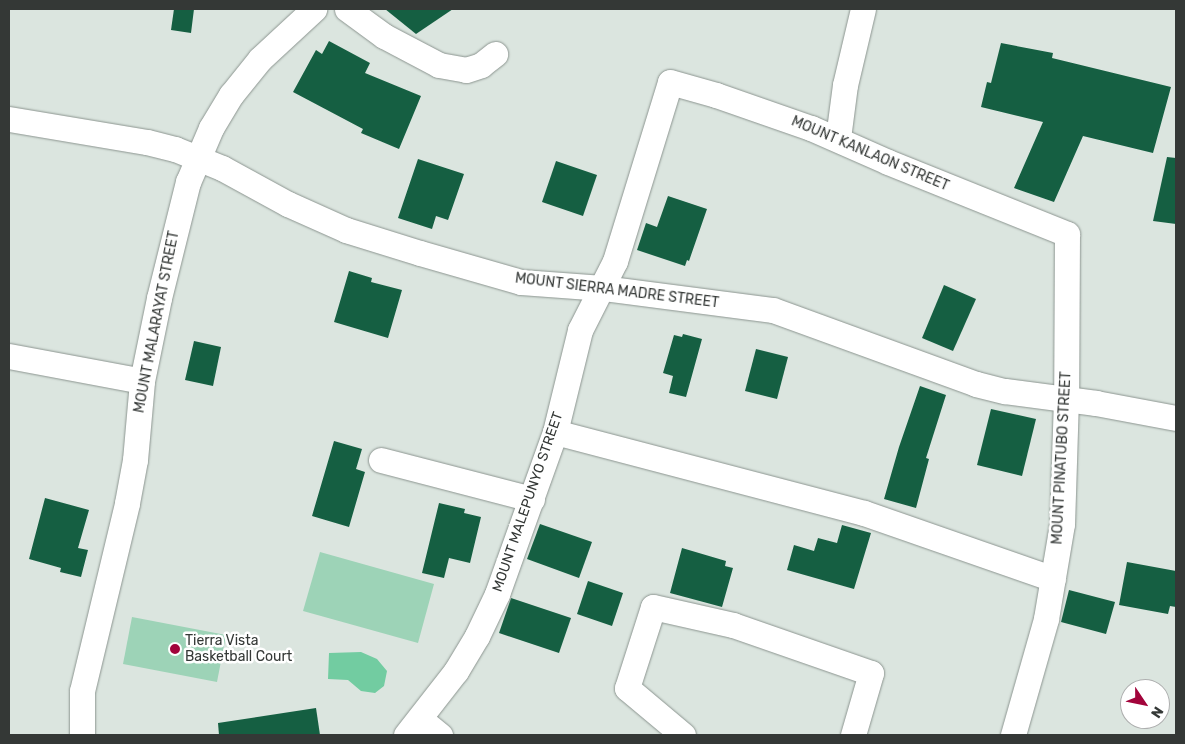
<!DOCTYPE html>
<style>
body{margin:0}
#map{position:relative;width:1185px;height:744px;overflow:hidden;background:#dbe5df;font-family:Rubik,sans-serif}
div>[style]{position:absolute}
.green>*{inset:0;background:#9dd3b7}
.water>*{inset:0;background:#72cca1}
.building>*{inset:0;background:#155f42}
.roads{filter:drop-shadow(0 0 1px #8c9590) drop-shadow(0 0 1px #8c9590)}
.minor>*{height:25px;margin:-12.5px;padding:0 12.5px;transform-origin:12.5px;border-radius:12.5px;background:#fff}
.dots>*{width:14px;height:14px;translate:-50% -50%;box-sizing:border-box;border:2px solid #fff;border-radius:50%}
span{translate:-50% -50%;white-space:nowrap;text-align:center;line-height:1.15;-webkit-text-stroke:5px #fff;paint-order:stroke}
.street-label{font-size:14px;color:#343836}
.poi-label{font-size:14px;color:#343836}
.left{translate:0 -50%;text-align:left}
.frame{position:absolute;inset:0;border:10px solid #343836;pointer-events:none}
.north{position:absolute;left:1120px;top:679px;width:50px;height:50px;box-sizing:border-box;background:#fff;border:1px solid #aeafaf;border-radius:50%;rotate:124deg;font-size:14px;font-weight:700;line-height:20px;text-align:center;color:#343836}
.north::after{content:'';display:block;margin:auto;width:18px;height:22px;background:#a2043b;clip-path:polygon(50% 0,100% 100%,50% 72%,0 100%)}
</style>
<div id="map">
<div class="green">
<div style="clip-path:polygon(320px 552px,434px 584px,418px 643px,303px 611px)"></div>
<div style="clip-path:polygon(132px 617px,226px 635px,217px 682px,123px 664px)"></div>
</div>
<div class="water">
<div style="clip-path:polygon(361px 652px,377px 659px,387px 671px,384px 686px,375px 693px,361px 691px,348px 680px,328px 679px,329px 653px)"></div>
</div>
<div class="building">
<div style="clip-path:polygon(174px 9px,194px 9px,191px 33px,171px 30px)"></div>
<div style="clip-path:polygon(385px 9px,453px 9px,416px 34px)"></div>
<div style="clip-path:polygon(329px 41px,370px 63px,365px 73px,421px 96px,399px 149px,361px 133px,363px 129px,293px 92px,316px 50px,322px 54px)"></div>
<div style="clip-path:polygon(1001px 43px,1053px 53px,1052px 58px,1171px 87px,1153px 153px,1083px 136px,1054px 202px,1014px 188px,1043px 122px,981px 107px,987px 82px,991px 83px)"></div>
<div style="clip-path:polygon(1167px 157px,1176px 158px,1176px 224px,1153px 221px)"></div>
<div style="clip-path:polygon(418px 159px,464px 174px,448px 220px,436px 216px,432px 229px,398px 218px)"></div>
<div style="clip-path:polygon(556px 161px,597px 175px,583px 216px,542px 202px)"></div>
<div style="clip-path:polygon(668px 196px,707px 209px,689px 261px,687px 260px,685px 266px,637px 250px,646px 223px,657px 227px)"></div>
<div style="clip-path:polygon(349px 271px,372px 278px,371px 282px,402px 290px,388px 338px,334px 322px)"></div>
<div style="clip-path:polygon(944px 285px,976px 299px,953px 351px,922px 338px)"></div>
<div style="clip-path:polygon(683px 334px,702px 339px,686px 397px,669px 393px,673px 376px,663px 373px,674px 335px,682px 337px)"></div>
<div style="clip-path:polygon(194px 341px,221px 347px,213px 386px,185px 380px)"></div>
<div style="clip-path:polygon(756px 349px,788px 357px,777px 399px,745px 391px)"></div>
<div style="clip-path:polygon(920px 386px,946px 395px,926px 458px,929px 459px,916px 508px,884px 499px,899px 447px)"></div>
<div style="clip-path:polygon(991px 409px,1036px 419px,1022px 476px,977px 465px)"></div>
<div style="clip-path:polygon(334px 441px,362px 449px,356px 469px,365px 472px,349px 527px,312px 516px)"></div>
<div style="clip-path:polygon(45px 498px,89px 510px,78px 548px,88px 550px,81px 577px,60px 572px,61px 568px,29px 559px)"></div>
<div style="clip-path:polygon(439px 503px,465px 509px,464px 513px,481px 517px,470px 563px,449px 558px,444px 578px,422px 573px)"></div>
<div style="clip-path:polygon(540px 524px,592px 542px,579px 578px,527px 559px)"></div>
<div style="clip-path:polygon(842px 525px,871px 533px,854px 589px,787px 570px,794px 545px,814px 551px,818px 538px,837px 543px)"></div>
<div style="clip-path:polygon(682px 548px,726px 561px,725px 566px,733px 568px,722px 607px,670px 593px)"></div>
<div style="clip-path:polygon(1127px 562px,1176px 571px,1176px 607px,1170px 606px,1168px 614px,1119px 605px)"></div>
<div style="clip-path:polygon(588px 581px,623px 593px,612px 626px,577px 614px)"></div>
<div style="clip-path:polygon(1069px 590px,1115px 602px,1106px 634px,1061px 622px)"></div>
<div style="clip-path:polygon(511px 598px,571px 618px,559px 653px,499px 633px)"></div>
<div style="clip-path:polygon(316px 708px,320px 735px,219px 735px,218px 723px)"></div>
</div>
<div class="roads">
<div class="minor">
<div style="left:347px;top:9px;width:46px;rotate:36.1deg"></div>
<div style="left:384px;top:36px;width:62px;rotate:27.8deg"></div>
<div style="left:439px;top:65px;width:27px;rotate:10deg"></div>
<div style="left:466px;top:70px;width:16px;rotate:-18deg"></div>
<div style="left:481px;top:65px;width:18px;rotate:-38deg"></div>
<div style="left:9px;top:119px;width:140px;rotate:9.5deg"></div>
<div style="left:147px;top:142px;width:29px;rotate:14deg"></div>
<div style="left:175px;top:149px;width:51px;rotate:22deg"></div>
<div style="left:222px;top:168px;width:75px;rotate:28.6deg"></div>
<div style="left:288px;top:204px;width:64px;rotate:24.1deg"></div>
<div style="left:346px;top:230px;width:77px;rotate:17.3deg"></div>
<div style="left:420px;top:253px;width:105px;rotate:16deg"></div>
<div style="left:521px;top:282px;width:82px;rotate:4.2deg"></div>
<div style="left:603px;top:288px;width:171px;rotate:7.4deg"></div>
<div style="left:773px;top:310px;width:216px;rotate:20deg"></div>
<div style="left:976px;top:384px;width:30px;rotate:14deg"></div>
<div style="left:1005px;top:391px;width:92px;rotate:7.5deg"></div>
<div style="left:1096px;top:403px;width:81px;rotate:10.6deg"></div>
<div style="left:838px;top:138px;width:53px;rotate:-82.5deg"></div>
<div style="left:845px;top:85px;width:78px;rotate:-76.7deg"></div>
<div style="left:9px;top:356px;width:135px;rotate:10.6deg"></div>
<div style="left:555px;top:432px;width:319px;rotate:14.7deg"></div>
<div style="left:864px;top:513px;width:200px;rotate:19.2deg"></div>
<div style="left:381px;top:460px;width:156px;rotate:14.5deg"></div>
<div style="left:420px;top:719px;width:26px;rotate:39deg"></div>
<div style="left:82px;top:735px;width:44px;rotate:-90deg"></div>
<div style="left:82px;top:691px;width:193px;rotate:-76.5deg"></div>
<div style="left:127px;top:503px;width:44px;rotate:-79.5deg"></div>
<div style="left:135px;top:460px;width:79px;rotate:-84.9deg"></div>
<div style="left:142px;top:381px;width:85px;rotate:-78.4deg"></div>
<div style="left:159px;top:298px;width:120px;rotate:-76deg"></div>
<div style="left:188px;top:182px;width:59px;rotate:-66.9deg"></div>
<div style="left:211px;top:128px;width:39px;rotate:-59deg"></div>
<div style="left:231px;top:95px;width:46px;rotate:-51.1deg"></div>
<div style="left:260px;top:59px;width:74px;rotate:-42.8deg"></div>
<div style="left:406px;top:735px;width:81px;rotate:-52deg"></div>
<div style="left:456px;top:671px;width:41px;rotate:-59deg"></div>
<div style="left:477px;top:636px;width:47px;rotate:-64.5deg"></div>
<div style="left:497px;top:594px;width:172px;rotate:-70.3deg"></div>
<div style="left:555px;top:432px;width:105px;rotate:-76.2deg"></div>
<div style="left:580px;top:330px;width:77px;rotate:-63.1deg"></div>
<div style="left:615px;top:261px;width:187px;rotate:-72.9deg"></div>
<div style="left:670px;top:82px;width:48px;rotate:15.8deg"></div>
<div style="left:716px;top:95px;width:101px;rotate:19.2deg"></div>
<div style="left:811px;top:128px;width:84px;rotate:23.8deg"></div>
<div style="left:888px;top:162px;width:193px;rotate:21.9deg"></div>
<div style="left:1067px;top:234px;width:164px;rotate:90.3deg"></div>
<div style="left:1066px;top:398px;width:126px;rotate:91.8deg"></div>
<div style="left:1062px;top:524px;width:96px;rotate:99.6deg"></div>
<div style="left:1046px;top:619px;width:121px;rotate:105.9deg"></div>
<div style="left:683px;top:735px;width:73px;rotate:-140deg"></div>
<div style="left:627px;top:688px;width:85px;rotate:-72.2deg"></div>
<div style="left:653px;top:607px;width:82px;rotate:12.7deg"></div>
<div style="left:733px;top:625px;width:146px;rotate:19.2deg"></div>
<div style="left:871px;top:673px;width:65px;rotate:106.2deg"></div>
</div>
</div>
<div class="dots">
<div style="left:175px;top:649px;background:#a2043b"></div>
</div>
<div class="street-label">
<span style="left:870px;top:154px;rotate:23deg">MOUNT KANLAON STREET</span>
<span style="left:617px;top:291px;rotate:7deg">MOUNT SIERRA MADRE STREET</span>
<span style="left:157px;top:322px;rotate:-79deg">MOUNT MALARAYAT STREET</span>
<span style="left:1062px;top:458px;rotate:-87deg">MOUNT PINATUBO STREET</span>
<span style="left:528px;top:502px;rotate:-71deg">MOUNT MALEPUNYO STREET</span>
</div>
<div class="poi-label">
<span class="left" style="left:185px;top:649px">Tierra Vista<br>Basketball Court</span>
</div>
<div class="frame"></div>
<div class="north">N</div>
</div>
